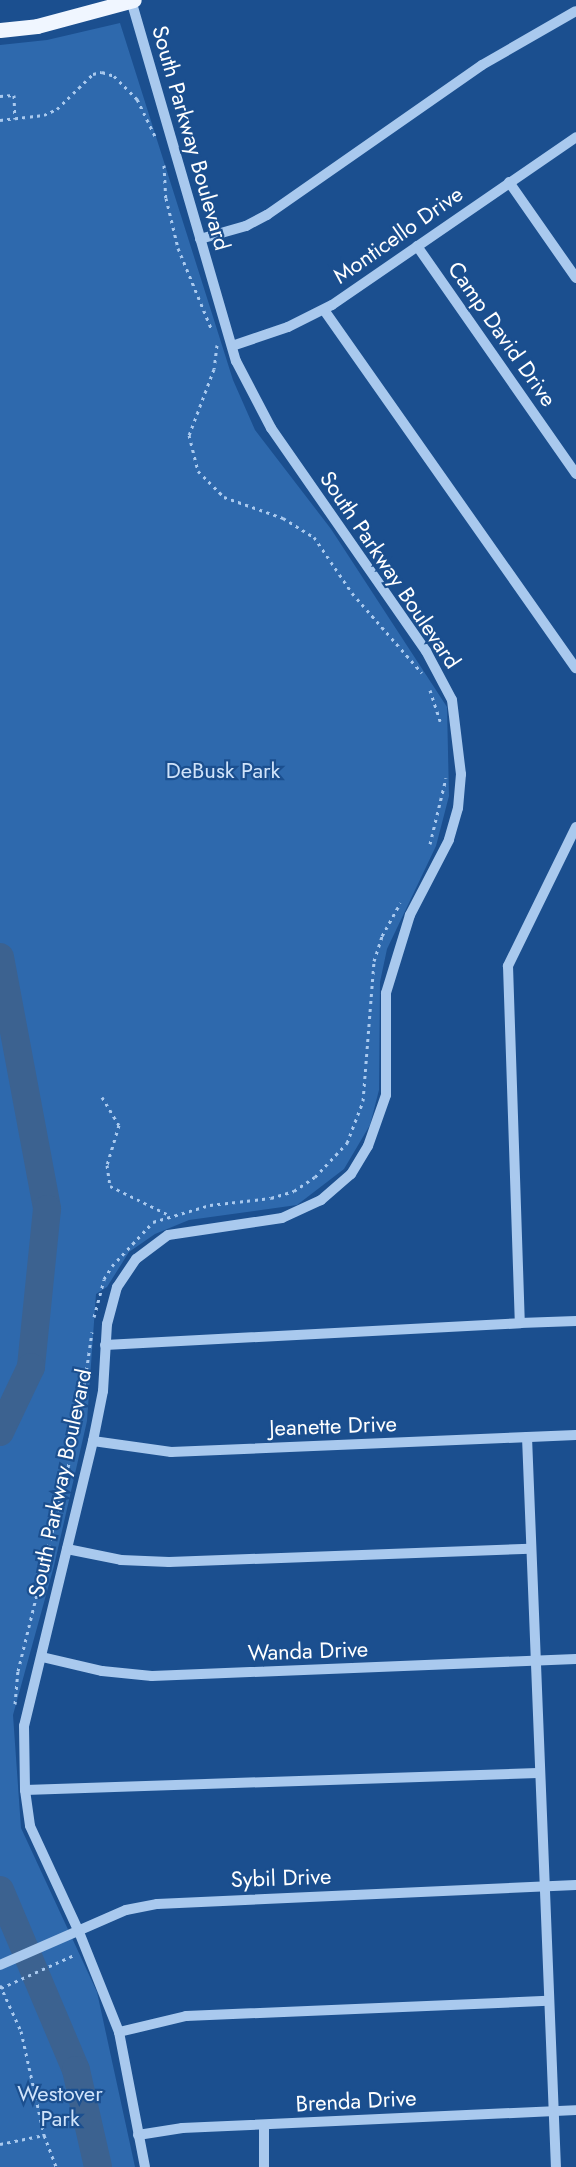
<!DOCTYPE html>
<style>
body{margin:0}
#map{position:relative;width:576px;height:2167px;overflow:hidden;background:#1b4f8f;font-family:Jost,sans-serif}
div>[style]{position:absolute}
.green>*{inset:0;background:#2e69ad}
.river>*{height:28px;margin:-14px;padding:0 14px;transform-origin:14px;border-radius:14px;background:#3c6290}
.path>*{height:3px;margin-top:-1.5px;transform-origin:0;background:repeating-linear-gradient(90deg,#a9c9ee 0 3px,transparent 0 7.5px)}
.minor>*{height:10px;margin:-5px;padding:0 5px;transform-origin:5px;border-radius:5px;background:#a9c9ee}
.major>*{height:15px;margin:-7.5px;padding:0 7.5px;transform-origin:7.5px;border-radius:7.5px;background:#f0f6ff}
span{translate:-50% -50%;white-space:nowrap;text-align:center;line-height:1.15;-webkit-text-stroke:4.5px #1b4f8f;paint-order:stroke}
.street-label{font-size:22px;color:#fff}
.park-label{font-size:22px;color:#cfe3fa}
</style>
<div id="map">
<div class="green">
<div style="clip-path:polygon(120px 23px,233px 380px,255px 430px,331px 529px,447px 707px,449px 796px,436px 846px,387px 949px,380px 982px,379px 1090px,370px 1125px,344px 1169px,297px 1205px,189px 1220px,155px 1234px,129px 1252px,107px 1287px,96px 1294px,87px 1421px,54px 1566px,13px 1715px,21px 1828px,97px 1992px,135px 2167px,0 2167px,0 45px,47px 40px)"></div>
</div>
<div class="river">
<div style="left:0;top:957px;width:256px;rotate:79.4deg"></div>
<div style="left:47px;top:1209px;width:159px;rotate:95.8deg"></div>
<div style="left:31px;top:1367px;width:72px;rotate:115.5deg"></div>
<div style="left:0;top:1890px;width:195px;rotate:67.1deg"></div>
<div style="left:76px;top:2070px;width:99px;rotate:77.2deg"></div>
</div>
<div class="path">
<div style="left:0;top:96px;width:14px;rotate:-4deg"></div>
<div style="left:14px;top:95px;width:24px;rotate:88deg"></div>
<div style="left:0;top:120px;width:44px;rotate:-6.5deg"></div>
<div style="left:44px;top:115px;width:14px;rotate:-25deg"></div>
<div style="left:57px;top:109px;width:50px;rotate:-44.2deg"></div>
<div style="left:93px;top:74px;width:9px;rotate:-13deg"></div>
<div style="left:102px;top:72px;width:13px;rotate:18deg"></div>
<div style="left:114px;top:76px;width:33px;rotate:45deg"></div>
<div style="left:137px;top:99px;width:41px;rotate:64.1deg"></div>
<div style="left:164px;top:165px;width:33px;rotate:87deg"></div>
<div style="left:166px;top:198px;width:51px;rotate:76.5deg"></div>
<div style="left:178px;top:248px;width:87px;rotate:67.6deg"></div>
<div style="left:217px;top:345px;width:24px;rotate:97deg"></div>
<div style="left:214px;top:369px;width:71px;rotate:110.7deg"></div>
<div style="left:189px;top:435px;width:37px;rotate:76deg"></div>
<div style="left:198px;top:471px;width:37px;rotate:45deg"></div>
<div style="left:224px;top:497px;width:63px;rotate:19.6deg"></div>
<div style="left:283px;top:518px;width:36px;rotate:32deg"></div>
<div style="left:314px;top:537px;width:68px;rotate:55.8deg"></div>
<div style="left:352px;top:593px;width:106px;rotate:48.8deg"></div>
<div style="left:430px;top:690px;width:33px;rotate:72deg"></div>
<div style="left:430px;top:844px;width:68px;rotate:-76.4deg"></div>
<div style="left:102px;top:1097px;width:33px;rotate:59deg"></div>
<div style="left:119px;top:1125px;width:42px;rotate:106.7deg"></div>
<div style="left:107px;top:1165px;width:21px;rotate:82deg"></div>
<div style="left:110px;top:1186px;width:64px;rotate:26.2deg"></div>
<div style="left:94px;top:1317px;width:39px;rotate:-75deg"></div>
<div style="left:104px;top:1279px;width:15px;rotate:-58deg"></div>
<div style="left:112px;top:1266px;width:60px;rotate:-47deg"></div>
<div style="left:153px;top:1222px;width:59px;rotate:-16.6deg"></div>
<div style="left:210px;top:1205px;width:61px;rotate:-6.5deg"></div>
<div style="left:271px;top:1198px;width:24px;rotate:-17deg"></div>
<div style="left:294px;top:1191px;width:25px;rotate:-34deg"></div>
<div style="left:315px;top:1177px;width:47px;rotate:-46.7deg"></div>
<div style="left:347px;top:1143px;width:45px;rotate:-69.1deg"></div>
<div style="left:363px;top:1101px;width:140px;rotate:-85.5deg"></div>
<div style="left:374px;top:961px;width:26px;rotate:-72deg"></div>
<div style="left:382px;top:936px;width:38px;rotate:-61deg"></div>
<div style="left:15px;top:1704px;width:33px;rotate:-85deg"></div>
<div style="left:18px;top:1671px;width:256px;rotate:-76.2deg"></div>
<div style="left:79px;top:1422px;width:91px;rotate:-81.8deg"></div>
<div style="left:0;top:1985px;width:51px;rotate:65.5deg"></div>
<div style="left:21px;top:2031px;width:107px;rotate:77.5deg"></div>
<div style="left:44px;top:2135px;width:34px;rotate:69deg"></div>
<div style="left:1px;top:1988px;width:80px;rotate:-24.3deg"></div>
<div style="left:0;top:2144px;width:45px;rotate:-11.6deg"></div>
</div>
<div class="minor">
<div style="left:131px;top:0;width:376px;rotate:73.8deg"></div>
<div style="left:236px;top:361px;width:76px;rotate:62.4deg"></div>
<div style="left:271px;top:428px;width:272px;rotate:55.2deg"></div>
<div style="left:426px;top:651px;width:55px;rotate:62deg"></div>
<div style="left:452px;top:700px;width:75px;rotate:83.1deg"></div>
<div style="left:461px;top:774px;width:34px;rotate:95deg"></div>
<div style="left:458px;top:808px;width:33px;rotate:106deg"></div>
<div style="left:449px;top:840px;width:85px;rotate:117.5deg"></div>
<div style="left:410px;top:915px;width:82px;rotate:107.1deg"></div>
<div style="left:386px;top:993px;width:102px;rotate:90deg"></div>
<div style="left:386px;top:1095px;width:54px;rotate:109.4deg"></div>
<div style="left:368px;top:1146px;width:33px;rotate:121deg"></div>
<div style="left:351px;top:1174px;width:40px;rotate:139deg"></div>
<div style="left:321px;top:1200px;width:43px;rotate:155.2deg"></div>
<div style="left:282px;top:1218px;width:115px;rotate:171.5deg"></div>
<div style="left:168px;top:1235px;width:40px;rotate:143deg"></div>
<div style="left:136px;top:1259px;width:34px;rotate:124deg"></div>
<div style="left:117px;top:1287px;width:38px;rotate:105deg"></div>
<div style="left:107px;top:1324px;width:67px;rotate:93.4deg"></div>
<div style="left:103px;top:1391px;width:51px;rotate:101.3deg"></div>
<div style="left:93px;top:1441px;width:293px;rotate:103.6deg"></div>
<div style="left:24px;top:1726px;width:64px;rotate:89.1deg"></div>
<div style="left:25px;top:1790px;width:36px;rotate:82deg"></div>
<div style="left:30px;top:1826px;width:117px;rotate:65.2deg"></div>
<div style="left:79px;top:1932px;width:108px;rotate:68.2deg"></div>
<div style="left:119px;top:2032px;width:137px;rotate:79.1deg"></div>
<div style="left:509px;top:182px;width:117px;rotate:55.1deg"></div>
<div style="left:200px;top:239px;width:48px;rotate:-15.8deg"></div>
<div style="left:246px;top:226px;width:24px;rotate:-28deg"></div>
<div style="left:267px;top:215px;width:262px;rotate:-34.9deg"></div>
<div style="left:482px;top:65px;width:108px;rotate:-29.9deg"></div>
<div style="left:417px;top:246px;width:278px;rotate:55.1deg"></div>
<div style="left:324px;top:310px;width:438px;rotate:54.9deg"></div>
<div style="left:232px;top:346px;width:59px;rotate:-18.7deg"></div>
<div style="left:288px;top:327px;width:49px;rotate:-26.6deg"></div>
<div style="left:332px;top:305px;width:296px;rotate:-34.5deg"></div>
<div style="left:576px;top:827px;width:155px;rotate:116.1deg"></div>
<div style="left:508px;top:966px;width:357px;rotate:88.1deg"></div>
<div style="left:520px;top:1323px;width:56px;rotate:-2deg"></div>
<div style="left:105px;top:1345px;width:416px;rotate:-3deg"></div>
<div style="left:527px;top:1437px;width:731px;rotate:87.73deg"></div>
<div style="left:93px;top:1441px;width:79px;rotate:8deg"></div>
<div style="left:171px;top:1452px;width:405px;rotate:-2.4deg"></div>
<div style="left:67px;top:1549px;width:55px;rotate:11.5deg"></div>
<div style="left:121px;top:1560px;width:48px;rotate:2.4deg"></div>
<div style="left:169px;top:1562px;width:361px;rotate:-2.1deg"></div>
<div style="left:42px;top:1657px;width:62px;rotate:13.1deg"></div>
<div style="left:102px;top:1671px;width:50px;rotate:5.7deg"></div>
<div style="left:152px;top:1676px;width:424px;rotate:-2.3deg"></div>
<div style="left:25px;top:1790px;width:513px;rotate:-1.9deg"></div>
<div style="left:0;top:1965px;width:137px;rotate:-23.6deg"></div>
<div style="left:126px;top:1910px;width:32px;rotate:-11deg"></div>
<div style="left:157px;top:1904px;width:419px;rotate:-2.6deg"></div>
<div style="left:119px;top:2032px;width:69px;rotate:-13.4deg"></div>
<div style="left:186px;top:2016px;width:362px;rotate:-2.4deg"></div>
<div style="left:264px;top:2125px;width:42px;rotate:90deg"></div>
<div style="left:138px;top:2135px;width:45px;rotate:-9deg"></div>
<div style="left:182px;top:2128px;width:394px;rotate:-2.6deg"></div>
</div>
<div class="major">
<div style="left:0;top:30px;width:37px;rotate:-6deg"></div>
<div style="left:37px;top:26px;width:100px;rotate:-15deg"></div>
</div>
<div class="street-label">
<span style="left:191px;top:138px;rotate:74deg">South Parkway Boulevard</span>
<span style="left:398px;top:235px;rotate:-35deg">Monticello Drive</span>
<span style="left:502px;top:334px;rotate:55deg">Camp David Drive</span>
<span style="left:390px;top:570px;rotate:56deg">South Parkway Boulevard</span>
<span style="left:333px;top:1426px;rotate:-2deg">Jeanette Drive</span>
<span style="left:60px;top:1483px;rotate:-78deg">South Parkway Boulevard</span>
<span style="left:308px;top:1651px;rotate:-2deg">Wanda Drive</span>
<span style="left:281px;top:1878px;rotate:-2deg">Sybil Drive</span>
<span style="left:356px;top:2101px;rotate:-3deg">Brenda Drive</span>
</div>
<div class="park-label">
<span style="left:223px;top:771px">DeBusk Park</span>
<span style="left:60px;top:2106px">Westover<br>Park</span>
</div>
</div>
